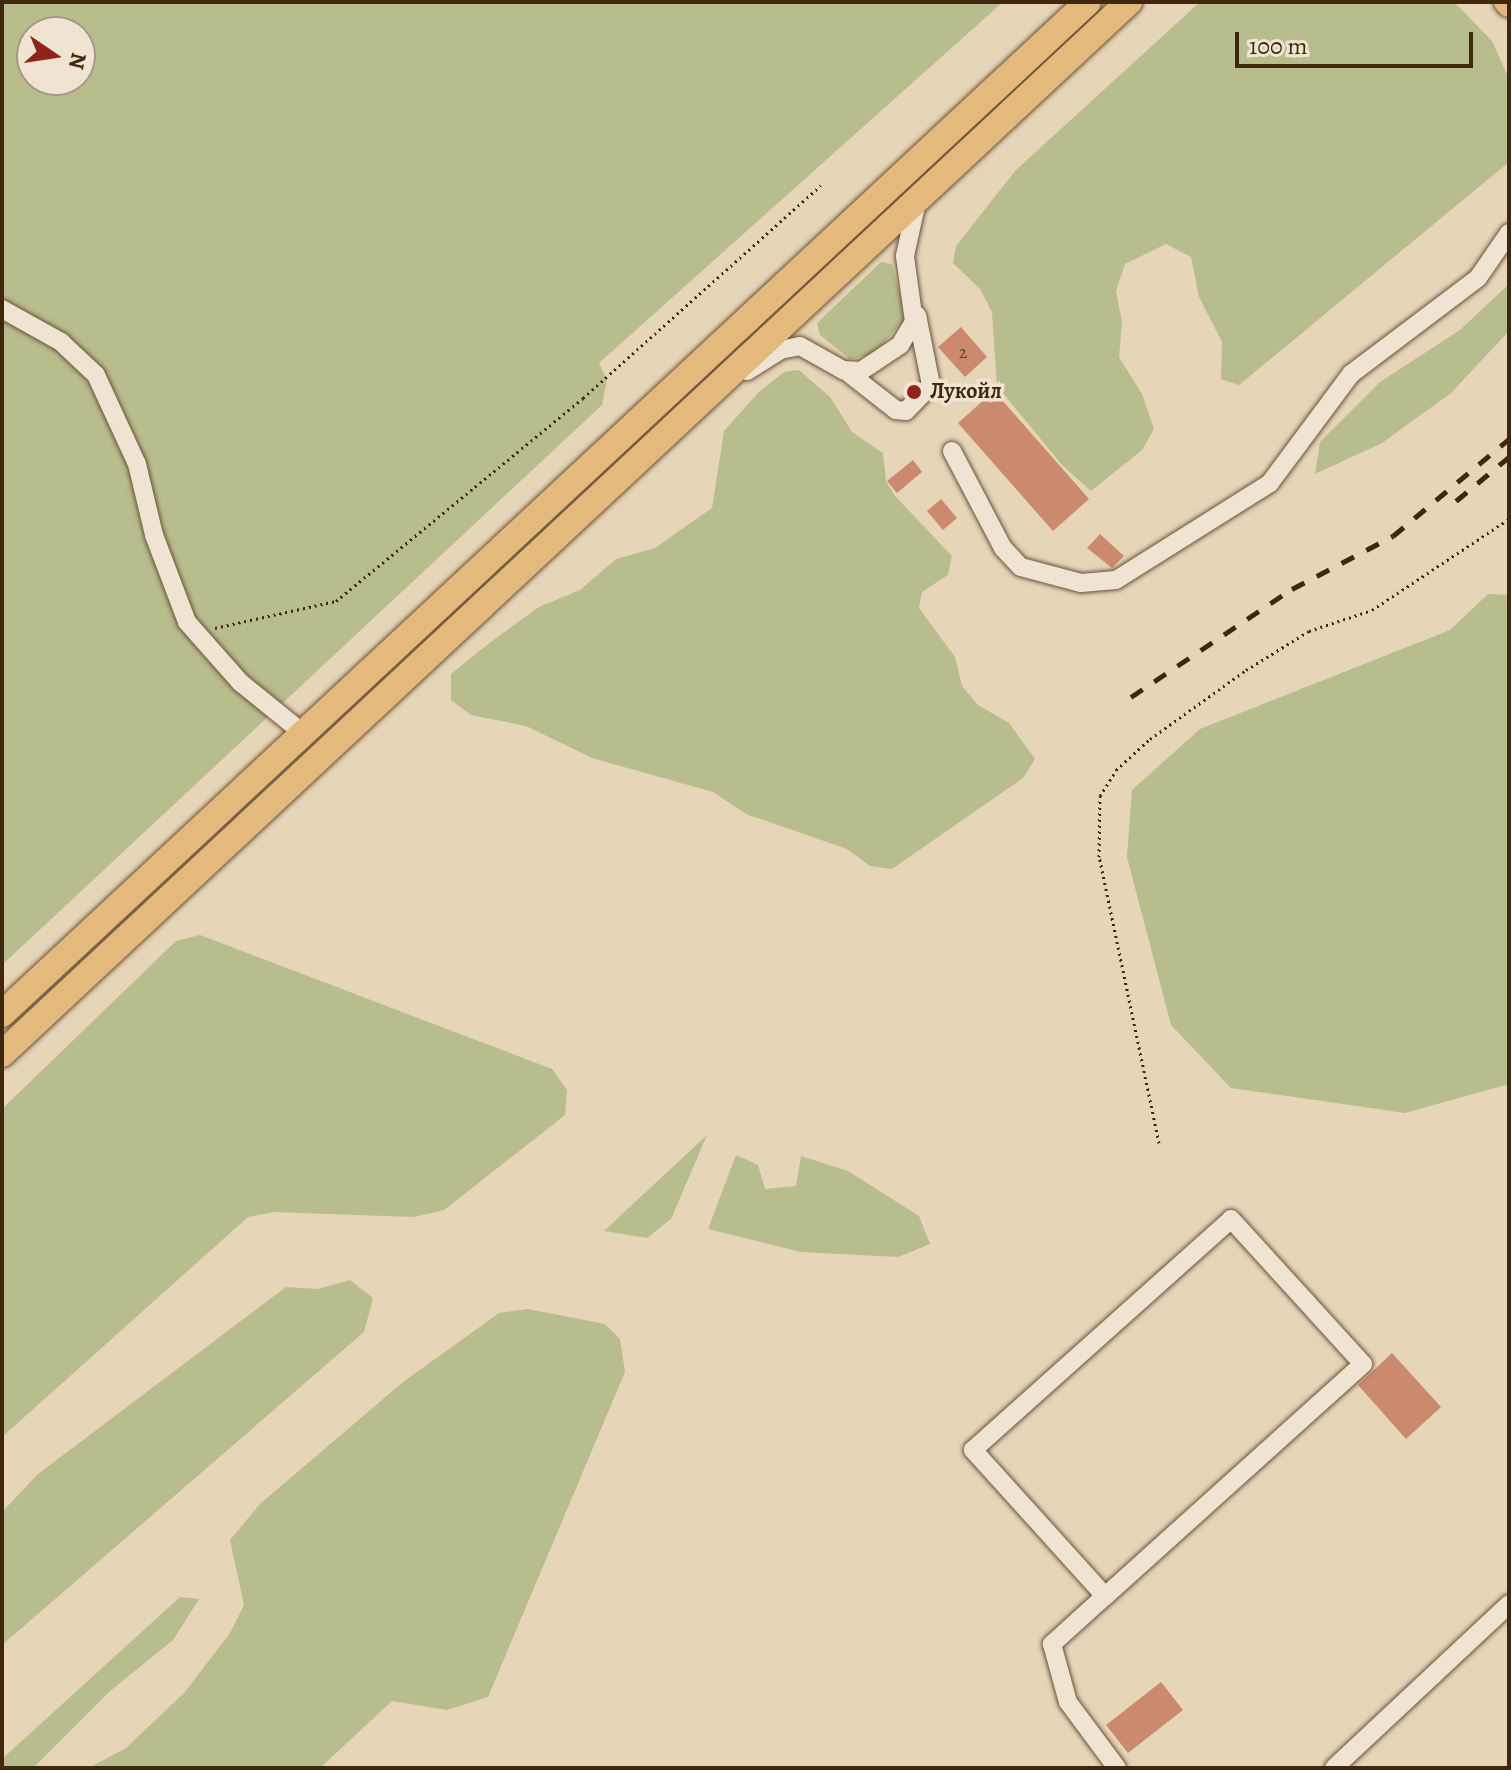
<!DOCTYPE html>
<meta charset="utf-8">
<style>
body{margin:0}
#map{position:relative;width:1511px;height:1770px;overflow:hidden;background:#e7d5b8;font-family:Alegreya,serif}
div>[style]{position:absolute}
.green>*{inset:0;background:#b7bd8d}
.building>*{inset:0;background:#cb896d}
.path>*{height:3px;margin-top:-1.5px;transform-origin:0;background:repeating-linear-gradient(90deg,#40270d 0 2px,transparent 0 6px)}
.roads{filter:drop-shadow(0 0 2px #6a5238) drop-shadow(0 0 2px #6a5238)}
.minor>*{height:18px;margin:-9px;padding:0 9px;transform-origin:9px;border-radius:9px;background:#efe4d1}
.major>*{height:24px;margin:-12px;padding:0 12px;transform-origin:12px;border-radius:12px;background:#e4ba7c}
.highway>*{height:26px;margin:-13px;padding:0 13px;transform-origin:13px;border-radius:13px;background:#e4ba7c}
.rail>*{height:5px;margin-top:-2.5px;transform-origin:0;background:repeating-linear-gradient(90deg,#40270d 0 14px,transparent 0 28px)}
.dots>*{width:22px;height:22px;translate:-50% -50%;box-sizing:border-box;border:4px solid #efe4d1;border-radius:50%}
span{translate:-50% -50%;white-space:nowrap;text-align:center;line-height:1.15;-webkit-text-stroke:7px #efe4d1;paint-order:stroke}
.number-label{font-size:18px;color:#634025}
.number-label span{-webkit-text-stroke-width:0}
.poi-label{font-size:22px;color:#40270d;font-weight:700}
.left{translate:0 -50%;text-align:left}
.frame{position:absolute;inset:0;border:4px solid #40270d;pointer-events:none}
.north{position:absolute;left:16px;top:16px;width:80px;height:80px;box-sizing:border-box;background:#efe4d1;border:2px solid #a99883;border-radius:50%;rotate:103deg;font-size:22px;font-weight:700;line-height:32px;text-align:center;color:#40270d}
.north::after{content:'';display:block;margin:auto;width:28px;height:36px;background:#8f2418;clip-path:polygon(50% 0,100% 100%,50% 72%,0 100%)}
.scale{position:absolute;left:1235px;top:32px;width:238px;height:36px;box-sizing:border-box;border:4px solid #40270d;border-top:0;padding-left:10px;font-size:24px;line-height:28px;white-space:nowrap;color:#40270d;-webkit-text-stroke:6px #efe4d1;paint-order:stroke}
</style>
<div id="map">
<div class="green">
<div style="clip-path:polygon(evenodd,2px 2px,1003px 2px,599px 363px,607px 380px,602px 405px,2px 965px,2px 2px,32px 32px,80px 32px,80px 80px,32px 80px,32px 32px)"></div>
<div style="clip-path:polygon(1200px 2px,1454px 2px,1492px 41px,1509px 79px,1509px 162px,1239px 385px,1221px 379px,1222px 342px,1199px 297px,1191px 257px,1166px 244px,1125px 264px,1116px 291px,1122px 322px,1119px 357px,1142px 394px,1154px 429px,1142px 450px,1091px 491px,1062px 465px,997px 386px,992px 312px,980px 289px,953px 263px,956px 246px,1015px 171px)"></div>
<div style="clip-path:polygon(881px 262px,892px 264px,906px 318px,873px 355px,850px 359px,820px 335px,817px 323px)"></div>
<div style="clip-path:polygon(1509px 284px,1509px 331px,1451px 393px,1382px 443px,1315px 474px,1320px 442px,1380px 382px,1460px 330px)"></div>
<div style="clip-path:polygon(799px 370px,830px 397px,852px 432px,883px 453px,886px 481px,895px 496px,952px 556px,948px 575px,922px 592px,919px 608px,955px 657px,962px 686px,978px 705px,1009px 723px,1035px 759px,1023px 778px,892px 869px,870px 866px,847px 849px,746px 814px,713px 792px,592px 758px,526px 726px,471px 715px,451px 700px,451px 674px,488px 644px,539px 607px,580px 590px,616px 559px,655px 548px,712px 508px,724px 431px,758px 393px,784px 372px)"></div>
<div style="clip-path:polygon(1488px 594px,1509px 595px,1509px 1084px,1405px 1113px,1231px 1088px,1171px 1025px,1127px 857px,1132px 790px,1200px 729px,1450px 630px)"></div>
<div style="clip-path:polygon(200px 935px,552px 1069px,567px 1090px,565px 1115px,444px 1210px,413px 1217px,274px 1212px,248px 1217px,2px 1437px,2px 1109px,176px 941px)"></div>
<div style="clip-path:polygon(707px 1135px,671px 1219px,647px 1238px,604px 1231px)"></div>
<div style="clip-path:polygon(736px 1155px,758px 1165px,765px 1189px,796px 1186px,801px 1156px,848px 1171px,919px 1216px,930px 1244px,898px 1257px,801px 1252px,708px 1229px)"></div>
<div style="clip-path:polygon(350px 1280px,373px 1298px,364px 1332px,2px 1645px,2px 1512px,38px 1474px,286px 1287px,318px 1289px)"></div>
<div style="clip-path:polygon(528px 1309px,605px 1324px,620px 1339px,625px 1372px,488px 1697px,447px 1710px,392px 1701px,320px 1768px,89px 1768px,126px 1748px,185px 1692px,230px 1633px,244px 1605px,230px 1540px,260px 1504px,403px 1382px,499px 1313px)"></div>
<div style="clip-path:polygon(180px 1597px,199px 1599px,173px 1640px,109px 1692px,33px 1768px,2px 1768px,2px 1759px)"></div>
</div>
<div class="building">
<div style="clip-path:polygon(961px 327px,987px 357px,965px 377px,938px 347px)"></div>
<div style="clip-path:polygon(994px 391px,1089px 499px,1053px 531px,958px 423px)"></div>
<div style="clip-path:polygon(913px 460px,922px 472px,897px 493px,887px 481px)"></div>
<div style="clip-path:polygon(941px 499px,957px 518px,943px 530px,927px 511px)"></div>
<div style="clip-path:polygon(1100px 534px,1124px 556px,1112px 568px,1087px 548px)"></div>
<div style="clip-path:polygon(1392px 1353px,1441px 1407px,1406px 1439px,1358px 1385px)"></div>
<div style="clip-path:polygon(1161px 1682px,1183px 1710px,1128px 1753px,1106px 1725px)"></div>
</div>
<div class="path">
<div style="left:215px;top:628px;width:124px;rotate:-12.6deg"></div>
<div style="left:336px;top:601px;width:320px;rotate:-39.4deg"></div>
<div style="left:583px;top:398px;width:319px;rotate:-41.8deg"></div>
<div style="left:1159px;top:1143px;width:292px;rotate:-101.8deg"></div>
<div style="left:1099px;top:857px;width:61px;rotate:-89.1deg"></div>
<div style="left:1100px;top:796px;width:31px;rotate:-58deg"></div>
<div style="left:1116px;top:770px;width:46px;rotate:-42.4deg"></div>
<div style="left:1150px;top:739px;width:118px;rotate:-35.7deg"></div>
<div style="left:1246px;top:670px;width:74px;rotate:-31.8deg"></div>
<div style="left:1309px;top:631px;width:66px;rotate:-18.4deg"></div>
<div style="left:1372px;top:610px;width:164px;rotate:-33.6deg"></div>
</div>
<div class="roads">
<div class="minor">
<div style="left:2px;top:309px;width:68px;rotate:29.2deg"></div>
<div style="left:61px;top:342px;width:48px;rotate:43.3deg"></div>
<div style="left:96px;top:375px;width:98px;rotate:65.3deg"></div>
<div style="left:137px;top:464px;width:73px;rotate:76.5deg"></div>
<div style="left:154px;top:535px;width:93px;rotate:69.2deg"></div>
<div style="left:187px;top:622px;width:81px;rotate:48.5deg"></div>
<div style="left:241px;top:683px;width:80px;rotate:38.9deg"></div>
<div style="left:747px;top:371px;width:39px;rotate:-32deg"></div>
<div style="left:780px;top:350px;width:20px;rotate:-11deg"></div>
<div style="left:800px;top:346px;width:49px;rotate:29.2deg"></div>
<div style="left:843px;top:370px;width:18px;rotate:3deg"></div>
<div style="left:861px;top:371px;width:47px;rotate:-33.7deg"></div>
<div style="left:900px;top:345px;width:27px;rotate:-59deg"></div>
<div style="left:914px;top:322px;width:67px;rotate:-97.8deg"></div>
<div style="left:905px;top:256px;width:56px;rotate:-77.7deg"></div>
<div style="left:846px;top:371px;width:63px;rotate:38deg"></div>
<div style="left:896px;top:410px;width:10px;rotate:6deg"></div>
<div style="left:906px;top:411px;width:36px;rotate:-46deg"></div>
<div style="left:931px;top:385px;width:71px;rotate:-101.3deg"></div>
<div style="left:952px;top:451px;width:110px;rotate:62.3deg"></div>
<div style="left:1003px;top:548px;width:26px;rotate:47deg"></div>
<div style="left:1021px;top:567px;width:62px;rotate:14.9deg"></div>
<div style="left:1081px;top:583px;width:35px;rotate:-5deg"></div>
<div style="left:1116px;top:580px;width:182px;rotate:-32.2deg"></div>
<div style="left:1270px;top:483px;width:136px;rotate:-53.4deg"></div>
<div style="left:1351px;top:374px;width:159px;rotate:-37.1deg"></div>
<div style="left:1478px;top:278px;width:55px;rotate:-55.4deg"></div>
<div style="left:1105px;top:1596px;width:197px;rotate:-132.1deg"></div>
<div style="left:973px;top:1450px;width:346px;rotate:-41.8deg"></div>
<div style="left:1231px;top:1219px;width:196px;rotate:47.7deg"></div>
<div style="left:1363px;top:1364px;width:347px;rotate:138deg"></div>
<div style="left:1105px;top:1596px;width:72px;rotate:137.8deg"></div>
<div style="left:1052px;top:1644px;width:60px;rotate:74.6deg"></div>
<div style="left:1068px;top:1702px;width:82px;rotate:53.4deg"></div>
<div style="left:1334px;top:1768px;width:240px;rotate:-43.1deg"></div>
</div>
<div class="major">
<div style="left:1506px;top:2px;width:4px;rotate:45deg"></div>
</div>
<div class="highway">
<div style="left:2px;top:1014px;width:1484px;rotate:-42.98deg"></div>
<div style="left:2px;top:1054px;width:1542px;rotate:-43.03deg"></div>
</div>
</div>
<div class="rail">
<div style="left:1456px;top:501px;width:69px;rotate:-39.7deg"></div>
<div style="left:1131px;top:697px;width:194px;rotate:-33.9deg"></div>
<div style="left:1292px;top:589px;width:114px;rotate:-27.7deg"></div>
<div style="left:1393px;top:536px;width:151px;rotate:-39.9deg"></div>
</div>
<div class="dots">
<div style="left:914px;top:392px;background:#8f2418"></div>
</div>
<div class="number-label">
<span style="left:963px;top:352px">2</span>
</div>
<div class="poi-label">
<span class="left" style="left:930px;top:392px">Лукойл</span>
</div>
<div class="frame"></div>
<div class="north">N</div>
<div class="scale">100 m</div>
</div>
